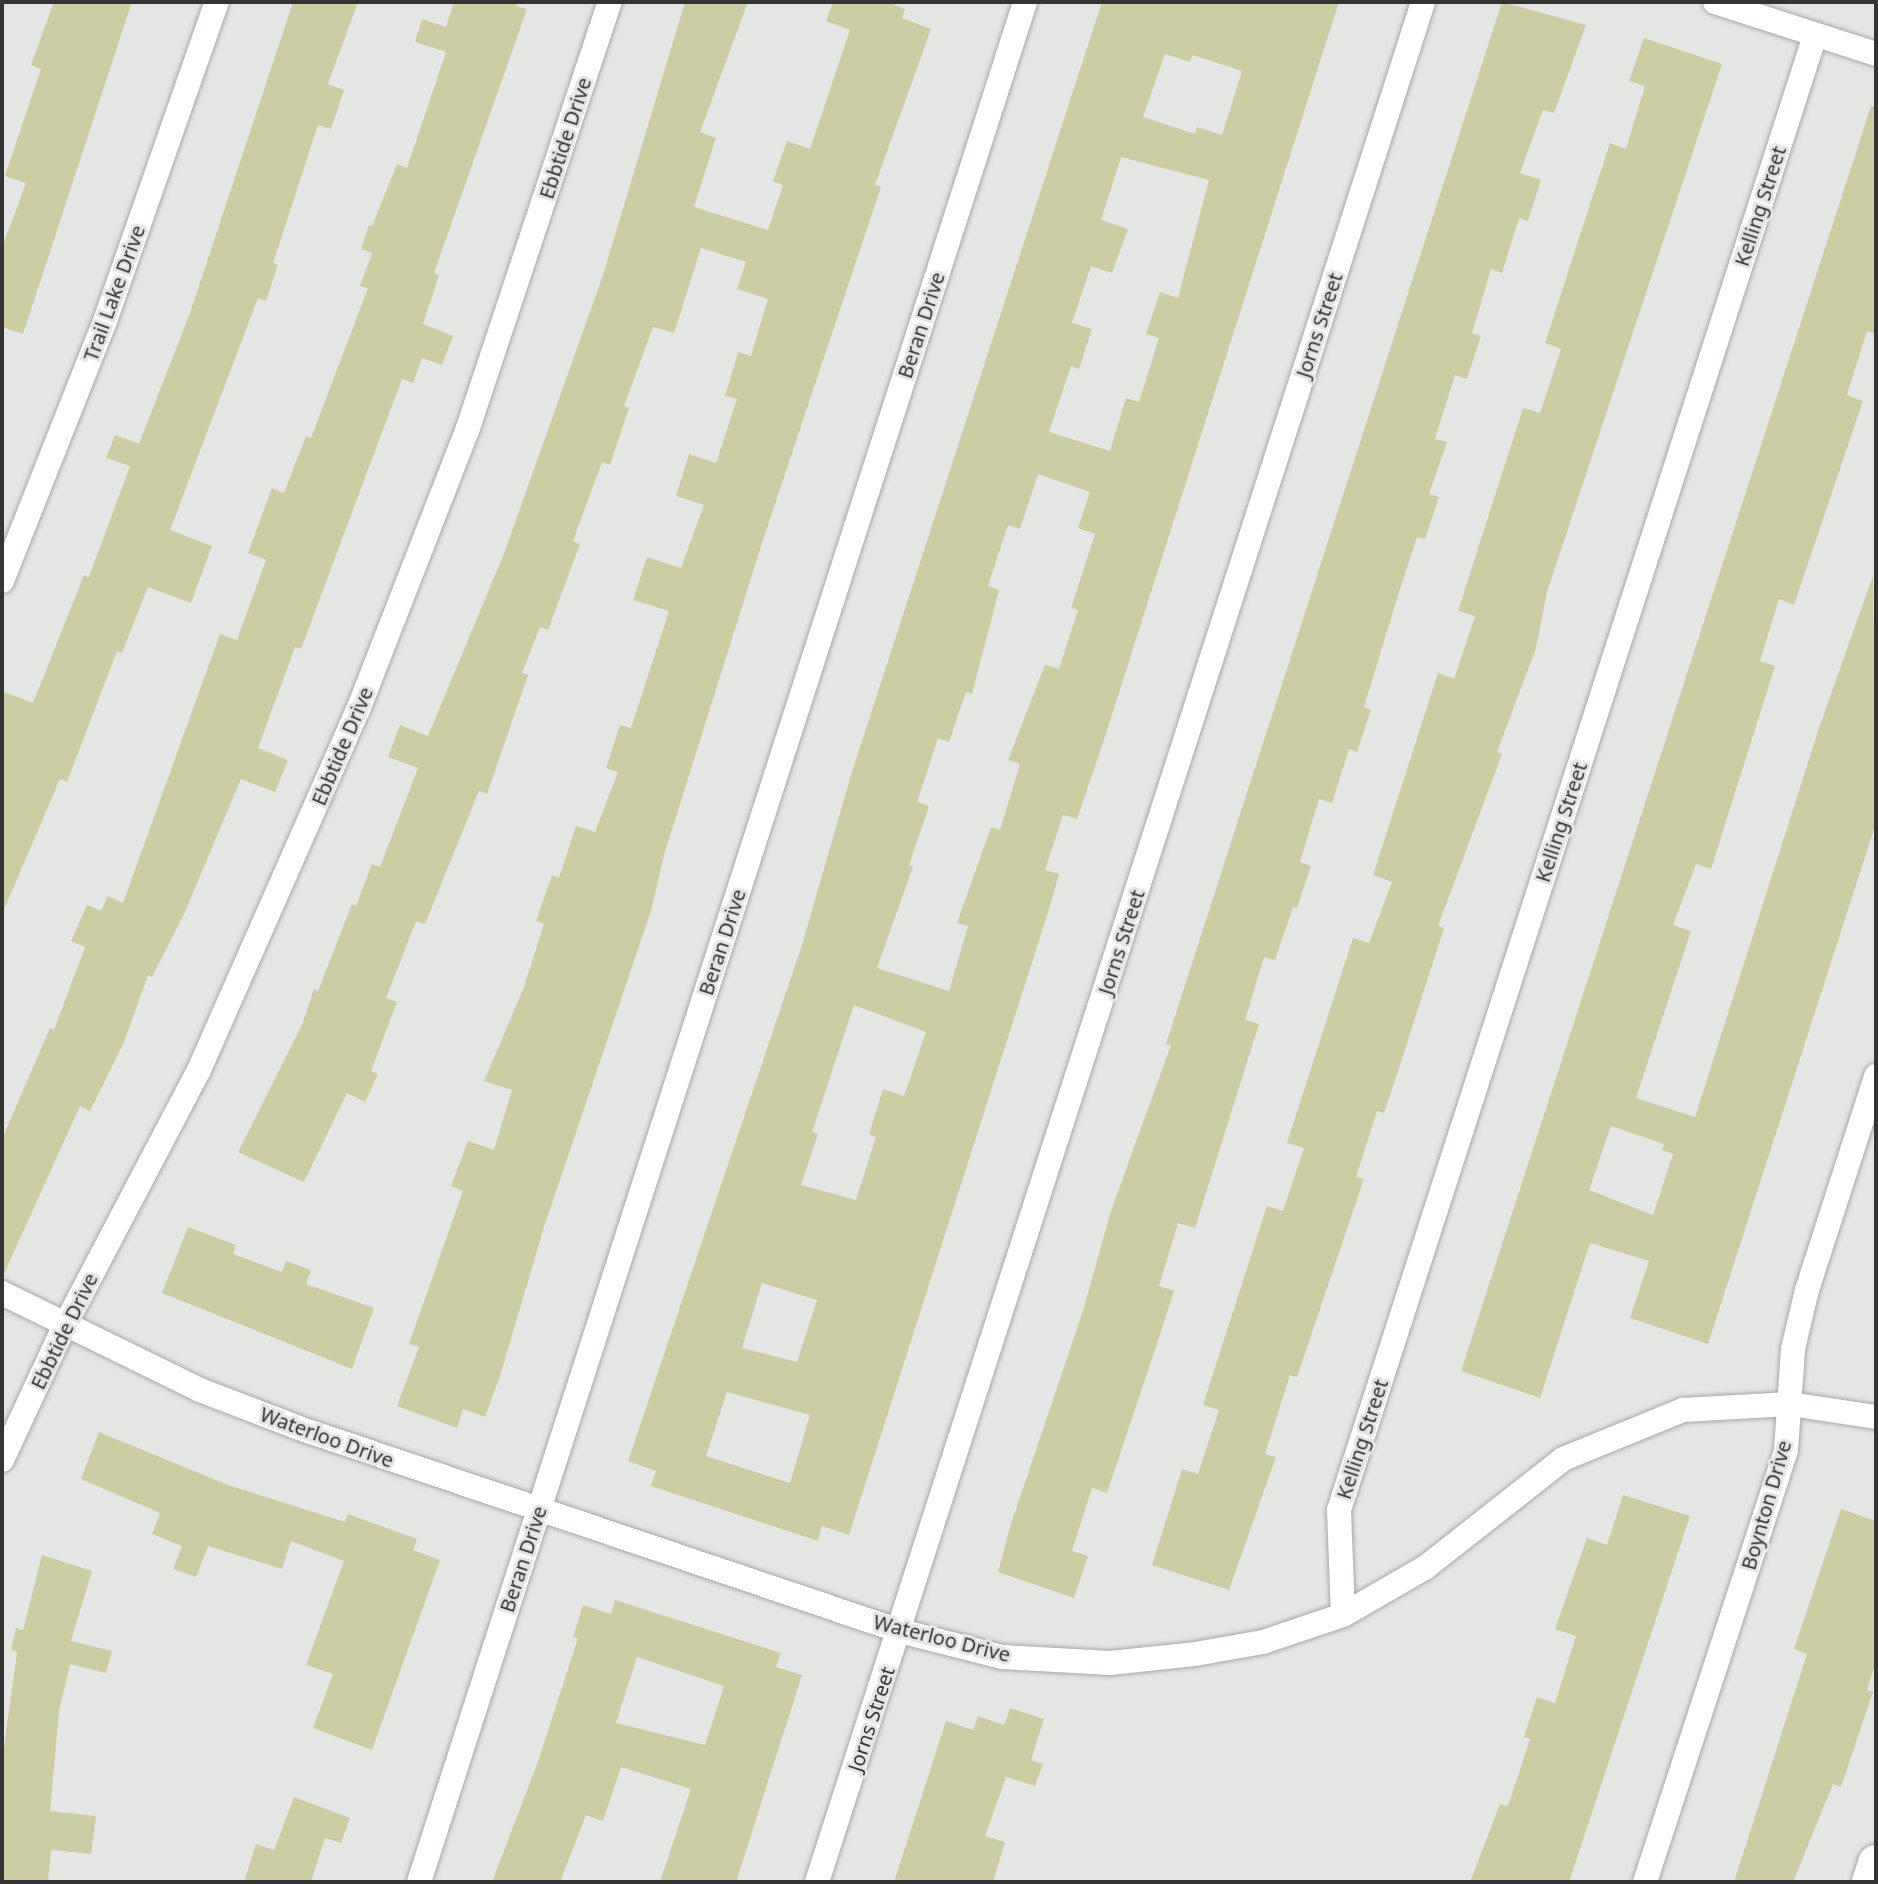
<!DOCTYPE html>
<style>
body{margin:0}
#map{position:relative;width:1878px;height:1884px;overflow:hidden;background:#e3e6e3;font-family:"Noto Sans",sans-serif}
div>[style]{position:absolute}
.building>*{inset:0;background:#cdcda4}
.roads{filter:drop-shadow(0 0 2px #a7a9a6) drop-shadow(0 0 2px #a7a9a6)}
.street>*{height:24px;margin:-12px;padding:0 12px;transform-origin:12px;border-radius:12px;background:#fff}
.secondary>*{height:36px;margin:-18px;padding:0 18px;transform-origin:18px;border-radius:18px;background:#fff}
span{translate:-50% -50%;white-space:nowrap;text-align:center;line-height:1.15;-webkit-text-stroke:6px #e3e6e3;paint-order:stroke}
.street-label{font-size:20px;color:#333433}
.frame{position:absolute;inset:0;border:4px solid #333433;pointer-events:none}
</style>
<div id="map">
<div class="building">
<div style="clip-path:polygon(54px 2px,132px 2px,23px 334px,2px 327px,2px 248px,26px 183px,5px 176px,41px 69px,31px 65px)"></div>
<div style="clip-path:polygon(293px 2px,358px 2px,328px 84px,344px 90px,331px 129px,318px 125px,273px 263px,278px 265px,266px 301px,258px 298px,170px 530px,212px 546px,191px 603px,148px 587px,122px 653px,117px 651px,67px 782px,60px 779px,2px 914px,2px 691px,33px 703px,84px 575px,89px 577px,130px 466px,106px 458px,115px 435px,139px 444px,190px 313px)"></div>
<div style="clip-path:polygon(454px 2px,518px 2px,516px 6px,527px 9px,434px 273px,439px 275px,423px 324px,453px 336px,442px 365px,422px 358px,413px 383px,402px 379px,301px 649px,295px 647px,258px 748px,288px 760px,275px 792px,241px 779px,184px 914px,152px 977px,148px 975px,124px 1042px,90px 1111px,80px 1106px,2px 1278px,2px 1139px,50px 1028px,54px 1030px,85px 947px,71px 941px,87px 905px,101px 911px,108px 896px,123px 903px,220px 634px,237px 640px,266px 560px,248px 553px,272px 488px,284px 493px,306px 436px,311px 438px,368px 288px,360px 286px,372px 253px,361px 249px,369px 225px,372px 226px,397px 164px,407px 168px,446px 52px,415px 42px,422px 19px,446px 27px)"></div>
<div style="clip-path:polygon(685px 2px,748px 2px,700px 132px,716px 138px,694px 207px,768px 230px,783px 185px,773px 181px,787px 141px,810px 149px,850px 30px,826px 21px,833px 2px,888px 2px,905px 9px,902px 18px,931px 29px,875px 185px,881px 187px,762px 543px,664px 855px,651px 911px,544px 1227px,500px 1376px,485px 1417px,463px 1409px,457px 1428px,397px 1406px,419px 1347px,409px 1344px,463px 1191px,451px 1186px,468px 1141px,494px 1150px,512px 1090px,484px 1081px,524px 987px,544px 924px,536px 921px,552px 875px,559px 878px,576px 826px,595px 832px,618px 772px,606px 768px,620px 725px,631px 728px,669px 611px,633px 600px,647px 557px,681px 568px,704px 505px,676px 496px,689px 454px,716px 463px,737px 399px,725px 396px,738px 352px,751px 356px,768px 299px,737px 289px,746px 262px,701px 248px,674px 333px,653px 327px,624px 406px,629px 408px,610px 465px,602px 462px,573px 541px,580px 544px,548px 630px,540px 627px,522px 673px,528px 675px,487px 794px,479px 791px,425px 924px,416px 921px,386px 998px,397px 1002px,371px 1071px,378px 1074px,365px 1102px,347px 1093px,304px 1182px,238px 1152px,302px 1025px,314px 989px,318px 991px,352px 904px,356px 906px,372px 864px,380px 867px,418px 768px,388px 757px,400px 725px,428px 736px,505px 551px,603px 275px)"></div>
<div style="clip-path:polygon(evenodd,1102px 2px,1339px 2px,1102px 746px,1077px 819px,1063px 815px,1045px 870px,1059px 874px,1050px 906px,849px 1535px,822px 1526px,818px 1541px,651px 1486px,656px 1471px,628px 1461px,802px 945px,851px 775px,1102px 2px,1165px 54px,1190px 62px,1193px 55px,1242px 71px,1222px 135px,1197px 127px,1195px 134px,1143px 117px,1165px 54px,1102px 2px,1121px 157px,1209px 180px,1178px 298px,1160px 292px,1146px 334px,1159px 338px,1139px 402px,1126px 398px,1110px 451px,1049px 432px,1071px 366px,1079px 369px,1092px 329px,1072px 323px,1091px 266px,1112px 273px,1128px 229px,1101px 220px,1121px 157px,1102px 2px,1038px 474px,1090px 492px,1078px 528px,1095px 534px,1071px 608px,1078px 610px,1059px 669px,1045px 665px,1008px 760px,1020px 764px,1000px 830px,991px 827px,957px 923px,968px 926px,949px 991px,877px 968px,913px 867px,909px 865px,929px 806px,917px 802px,938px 738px,949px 742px,966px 692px,972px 694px,999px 590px,988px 586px,1008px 525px,1020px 529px,1038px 474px,1102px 2px,854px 1005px,926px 1032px,904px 1096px,883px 1089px,869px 1134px,876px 1137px,856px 1200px,801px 1185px,818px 1134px,812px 1132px,854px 1005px,1102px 2px,762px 1283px,817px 1300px,797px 1362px,742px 1348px,762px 1283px,1102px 2px,727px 1392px,810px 1415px,790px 1483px,706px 1456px,727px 1392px)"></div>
<div style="clip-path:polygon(1502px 2px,1586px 25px,1554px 113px,1543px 110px,1520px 173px,1541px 180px,1528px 221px,1519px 218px,1502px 273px,1491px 269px,1472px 333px,1481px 336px,1467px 379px,1455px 375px,1435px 439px,1447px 442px,1429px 494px,1439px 497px,1425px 539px,1417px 537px,1395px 605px,1364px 707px,1371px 710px,1357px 752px,1349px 749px,1332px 803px,1319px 799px,1300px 862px,1311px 866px,1297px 908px,1293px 907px,1275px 960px,1264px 957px,1245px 1020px,1259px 1024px,1195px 1228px,1178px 1223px,1159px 1286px,1174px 1291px,1159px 1338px,1107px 1493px,1092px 1488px,1072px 1551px,1088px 1556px,1074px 1598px,998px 1572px,1011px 1524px,1084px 1308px,1110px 1214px,1171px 1045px,1166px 1044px)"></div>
<div style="clip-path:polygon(1644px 38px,1722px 64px,1547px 592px,1536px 648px,1497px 752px,1502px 754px,1438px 926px,1444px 928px,1399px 1068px,1384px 1113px,1377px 1111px,1356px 1177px,1364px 1179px,1297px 1377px,1290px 1375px,1265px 1454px,1276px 1457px,1229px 1590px,1152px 1565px,1182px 1469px,1198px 1474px,1219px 1410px,1203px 1405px,1267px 1206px,1283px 1211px,1304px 1148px,1287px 1143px,1353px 938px,1369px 943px,1392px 882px,1373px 875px,1438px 673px,1454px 679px,1475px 616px,1458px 611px,1523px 408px,1540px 413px,1561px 349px,1545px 343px,1610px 143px,1626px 149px,1645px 86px,1629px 81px)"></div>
<div style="clip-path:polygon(evenodd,1871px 106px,1876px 107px,1876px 334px,1867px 331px,1847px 395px,1863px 401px,1794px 605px,1779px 599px,1760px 661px,1775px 666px,1711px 869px,1696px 864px,1673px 925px,1691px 931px,1636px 1098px,1695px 1117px,1820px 725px,1873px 576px,1876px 823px,1708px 1344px,1630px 1318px,1649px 1261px,1590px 1243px,1540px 1398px,1461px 1371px,1871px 106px,1611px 1126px,1664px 1144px,1662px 1150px,1673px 1154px,1653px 1215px,1589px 1190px,1611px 1126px)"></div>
<div style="clip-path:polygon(188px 1227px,236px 1245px,233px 1254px,282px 1272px,286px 1261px,311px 1270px,306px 1284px,374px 1308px,352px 1369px,162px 1293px)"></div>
<div style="clip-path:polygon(99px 1432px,228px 1485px,345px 1522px,348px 1514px,417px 1539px,413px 1550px,440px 1560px,372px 1750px,313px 1728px,333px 1674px,306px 1665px,344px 1561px,291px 1541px,282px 1569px,208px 1546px,196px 1577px,173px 1569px,182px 1546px,152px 1534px,160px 1513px,81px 1479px)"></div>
<div style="clip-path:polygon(1623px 1495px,1690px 1516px,1569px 1882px,1470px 1882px,1500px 1804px,1508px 1806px,1530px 1739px,1524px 1737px,1537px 1697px,1555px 1703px,1576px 1636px,1555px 1629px,1587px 1538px,1607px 1545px)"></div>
<div style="clip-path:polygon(1841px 1509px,1876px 1521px,1876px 1661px,1867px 1690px,1873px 1692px,1841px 1787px,1833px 1784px,1793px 1882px,1734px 1882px,1807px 1654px,1794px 1649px)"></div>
<div style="clip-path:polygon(42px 1555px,92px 1571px,71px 1641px,112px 1651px,106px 1673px,70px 1664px,59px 1711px,50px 1811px,96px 1816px,91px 1854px,51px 1850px,48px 1882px,2px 1882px,2px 1762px,17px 1652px,11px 1650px,16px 1628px,23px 1630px)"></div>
<div style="clip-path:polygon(evenodd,615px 1600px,781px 1653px,776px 1667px,802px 1675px,736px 1882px,660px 1882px,691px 1789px,621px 1767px,603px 1821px,586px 1815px,560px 1882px,492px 1882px,539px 1759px,578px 1638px,573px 1637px,583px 1605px,611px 1614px,615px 1600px,637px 1657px,724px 1686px,705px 1745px,616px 1723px,637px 1657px)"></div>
<div style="clip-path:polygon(1010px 1708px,1044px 1719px,1031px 1760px,1043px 1764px,1035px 1786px,1006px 1777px,985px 1836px,1005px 1842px,993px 1882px,894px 1882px,946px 1721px,973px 1730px,978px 1716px,1004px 1725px)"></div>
<div style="clip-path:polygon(294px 1797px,350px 1818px,341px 1843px,325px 1838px,311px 1882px,244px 1882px,256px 1844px,274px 1850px)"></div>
</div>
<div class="roads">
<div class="street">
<div style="left:1715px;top:2px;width:169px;rotate:17.9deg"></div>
<div style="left:2px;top:581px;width:280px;rotate:-68.4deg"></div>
<div style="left:105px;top:321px;width:338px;rotate:-70.7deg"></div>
<div style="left:2px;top:1293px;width:220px;rotate:26.1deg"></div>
<div style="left:200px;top:1390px;width:106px;rotate:21deg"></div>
<div style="left:299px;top:1428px;width:634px;rotate:18.66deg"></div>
<div style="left:900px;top:1631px;width:105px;rotate:14.3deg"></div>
<div style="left:1002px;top:1657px;width:108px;rotate:3.2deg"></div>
<div style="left:1110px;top:1663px;width:85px;rotate:-6deg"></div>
<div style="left:1195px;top:1654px;width:69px;rotate:-10deg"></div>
<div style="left:1263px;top:1642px;width:84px;rotate:-18.6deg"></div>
<div style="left:1343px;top:1615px;width:96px;rotate:-30deg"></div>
<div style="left:1426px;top:1567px;width:174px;rotate:-38.2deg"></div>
<div style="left:1563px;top:1459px;width:130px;rotate:-22.2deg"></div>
<div style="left:1683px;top:1410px;width:107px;rotate:-3.2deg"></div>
<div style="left:1790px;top:1404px;width:87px;rotate:8.6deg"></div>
<div style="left:2px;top:1460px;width:147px;rotate:-65deg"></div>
<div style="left:64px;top:1327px;width:290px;rotate:-62.3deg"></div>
<div style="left:199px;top:1070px;width:394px;rotate:-66.2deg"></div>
<div style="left:358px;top:710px;width:300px;rotate:-68.7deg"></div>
<div style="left:467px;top:431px;width:452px;rotate:-71.6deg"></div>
<div style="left:1343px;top:1615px;width:105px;rotate:-92.2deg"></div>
<div style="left:1339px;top:1510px;width:1550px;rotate:-72.11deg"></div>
<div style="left:419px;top:1882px;width:1975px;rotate:-72.13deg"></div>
<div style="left:817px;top:1882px;width:1975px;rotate:-72.13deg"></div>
<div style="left:1645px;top:1882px;width:454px;rotate:-71.9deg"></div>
<div style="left:1786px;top:1450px;width:101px;rotate:-86deg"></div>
<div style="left:1793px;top:1349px;width:61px;rotate:-76.7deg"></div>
<div style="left:1807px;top:1290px;width:225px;rotate:-72.1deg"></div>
</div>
<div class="secondary">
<div style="left:1870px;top:1882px;width:20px;rotate:-72deg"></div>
</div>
</div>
<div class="street-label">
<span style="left:565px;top:138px;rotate:-72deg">Ebbtide Drive</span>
<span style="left:1760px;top:206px;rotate:-72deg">Kelling Street</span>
<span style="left:114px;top:293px;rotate:-70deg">Trail Lake Drive</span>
<span style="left:921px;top:325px;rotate:-72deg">Beran Drive</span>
<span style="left:1319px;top:325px;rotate:-72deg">Jorns Street</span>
<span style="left:342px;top:746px;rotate:-67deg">Ebbtide Drive</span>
<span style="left:1561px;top:822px;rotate:-72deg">Kelling Street</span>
<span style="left:722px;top:942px;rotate:-72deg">Beran Drive</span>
<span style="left:1121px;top:942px;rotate:-72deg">Jorns Street</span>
<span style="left:64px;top:1331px;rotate:-64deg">Ebbtide Drive</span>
<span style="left:327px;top:1437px;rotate:20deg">Waterloo Drive</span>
<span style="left:1362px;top:1439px;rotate:-72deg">Kelling Street</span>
<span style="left:1766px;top:1505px;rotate:-74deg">Boynton Drive</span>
<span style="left:523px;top:1559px;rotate:-72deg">Beran Drive</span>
<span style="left:942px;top:1638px;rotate:14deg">Waterloo Drive</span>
<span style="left:871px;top:1719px;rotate:-72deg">Jorns Street</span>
</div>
<div class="frame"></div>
</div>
